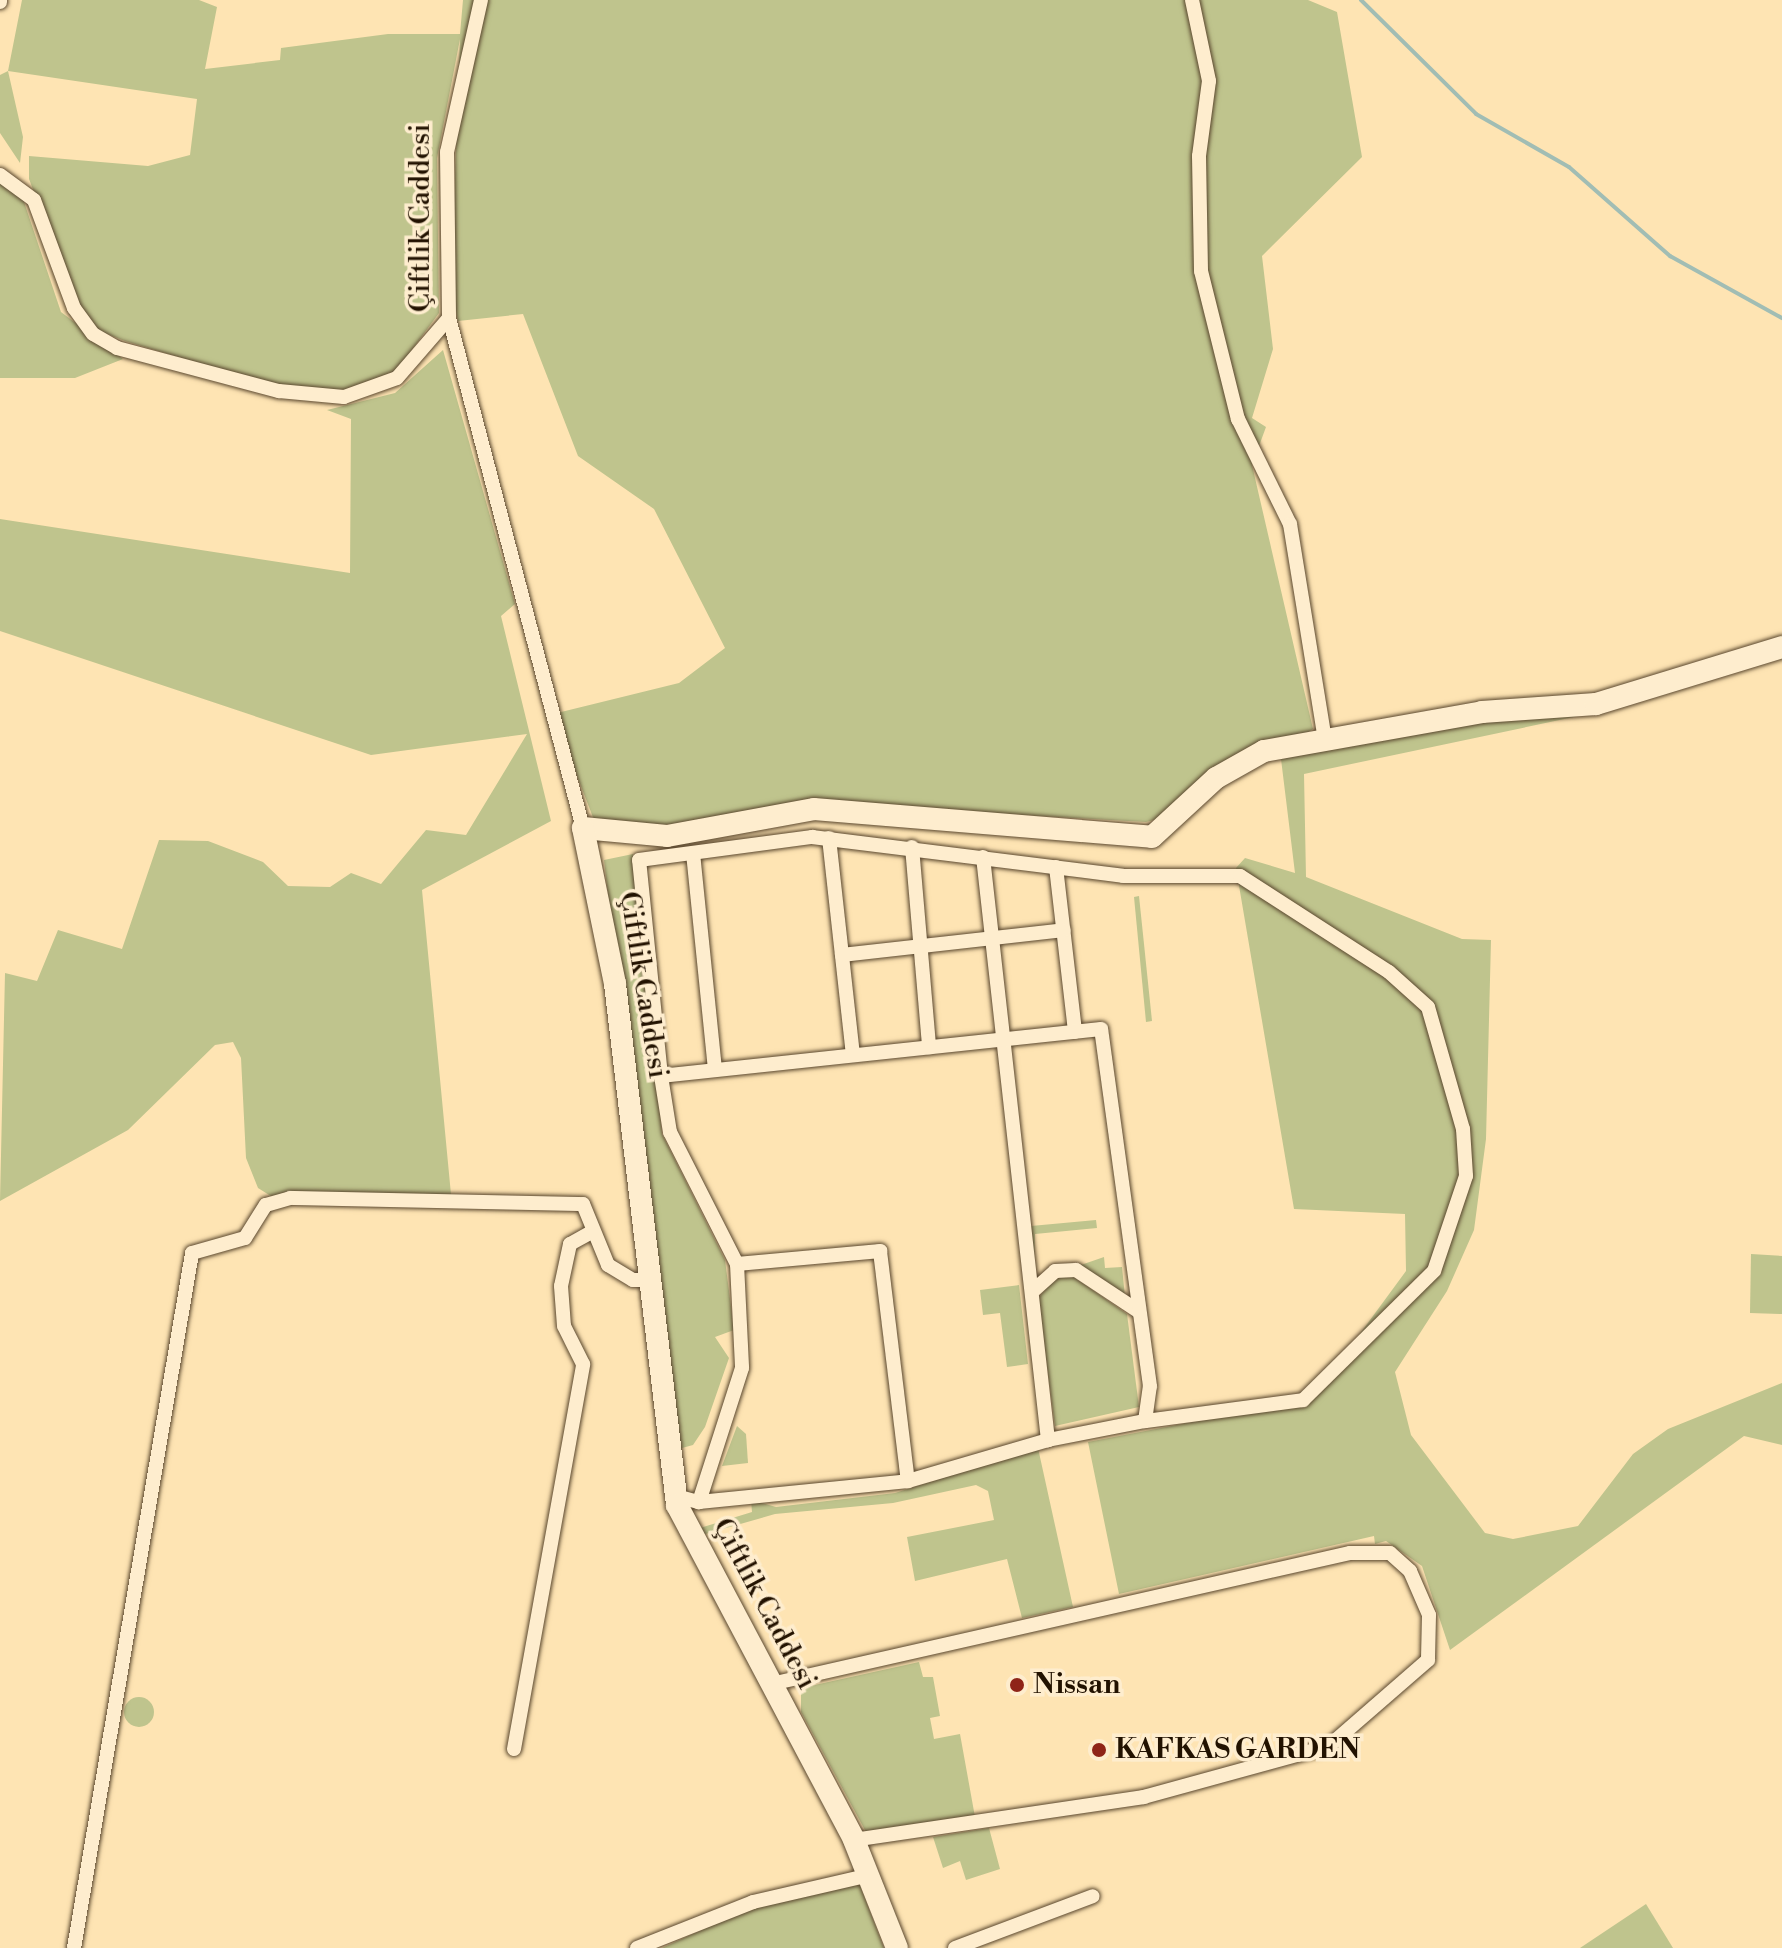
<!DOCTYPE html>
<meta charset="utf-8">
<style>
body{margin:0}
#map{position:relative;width:1782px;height:1948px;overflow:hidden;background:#fee4b3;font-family:"Libre Bodoni",serif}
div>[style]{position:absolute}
.green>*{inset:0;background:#bfc48d}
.round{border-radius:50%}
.stream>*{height:4px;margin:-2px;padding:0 2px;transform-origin:2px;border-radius:2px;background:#a1bdb4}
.roads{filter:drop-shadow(0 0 2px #59462d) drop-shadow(0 0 2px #59462d)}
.street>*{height:14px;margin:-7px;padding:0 7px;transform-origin:7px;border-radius:7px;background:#feedce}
.secondary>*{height:22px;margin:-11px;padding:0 11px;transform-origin:11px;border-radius:11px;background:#feedce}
.dots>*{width:22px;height:22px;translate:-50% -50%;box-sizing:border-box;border:4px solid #feedce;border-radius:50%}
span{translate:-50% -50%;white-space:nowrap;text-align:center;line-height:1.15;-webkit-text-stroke:7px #feedce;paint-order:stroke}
.street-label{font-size:28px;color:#221200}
.poi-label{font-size:28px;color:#221200;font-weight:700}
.left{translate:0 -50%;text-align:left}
</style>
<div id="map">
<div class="green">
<div style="clip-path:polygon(22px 0,199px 0,217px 7px,205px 69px,280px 60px,281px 48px,388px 34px,460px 34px,463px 0,1308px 0,1337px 12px,1362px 157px,1262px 256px,1273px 349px,1252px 418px,1266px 427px,1252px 465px,1313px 729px,1174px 815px,1146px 822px,805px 803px,653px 827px,596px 825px,553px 714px,679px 683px,725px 648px,654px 509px,578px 456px,523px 314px,458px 321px,451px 285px,460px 39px,437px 158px,439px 313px,389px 381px,355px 392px,282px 388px,125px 341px,97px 330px,79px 308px,29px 179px,29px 156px,148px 166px,190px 155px,197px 99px,8px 71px,23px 137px,20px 163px,0 133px,0 75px,8px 71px)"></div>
<div style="clip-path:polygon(0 183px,22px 196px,61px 312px,123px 359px,75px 378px,0 378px)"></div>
<div style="clip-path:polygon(443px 350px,515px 604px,501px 616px,551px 821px,422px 890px,452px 1205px,282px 1203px,258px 1188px,246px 1158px,241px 1058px,233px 1042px,215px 1045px,128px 1130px,0 1201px,5px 973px,37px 981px,58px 930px,122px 949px,159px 840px,208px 841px,263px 862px,288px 886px,330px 887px,351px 873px,381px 884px,426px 830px,466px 835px,527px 734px,371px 755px,0 631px,0 519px,350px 573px,351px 419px,327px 410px,395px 393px)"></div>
<div style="clip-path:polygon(1593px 713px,1304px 774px,1306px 877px,1462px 939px,1491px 940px,1486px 1139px,1474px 1230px,1447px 1291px,1395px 1372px,1411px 1435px,1485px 1533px,1513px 1539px,1578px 1526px,1633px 1454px,1668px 1429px,1782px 1383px,1782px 1445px,1744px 1436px,1450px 1650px,1422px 1566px,1386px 1541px,1375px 1544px,1374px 1536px,1119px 1594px,1088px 1442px,1312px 1399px,1406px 1271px,1405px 1214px,1294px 1209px,1236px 868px,1245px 858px,1295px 873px,1281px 759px,1493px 719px)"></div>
<div style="clip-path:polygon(633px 854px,662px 1134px,725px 1260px,734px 1330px,715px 1337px,729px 1358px,705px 1427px,693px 1445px,671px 1451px,604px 860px)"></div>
<div style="clip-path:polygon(1139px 896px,1152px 1021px,1146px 1022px,1134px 897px)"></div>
<div style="clip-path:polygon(1096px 1220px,1097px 1228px,1035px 1234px,1034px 1278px,1031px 1226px)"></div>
<div style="clip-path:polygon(1751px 1254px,1782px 1256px,1782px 1314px,1750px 1313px)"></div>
<div style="clip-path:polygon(1104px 1257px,1105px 1268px,1122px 1267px,1125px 1297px,1078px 1266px)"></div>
<div style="clip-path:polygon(1068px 1273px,1127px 1314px,1139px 1407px,1055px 1426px,1038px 1299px,1054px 1277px)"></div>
<div style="clip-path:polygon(1019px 1285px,1028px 1364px,1007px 1367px,1000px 1313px,983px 1315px,980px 1290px)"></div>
<div style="clip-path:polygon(737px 1426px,746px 1434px,748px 1463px,722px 1466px)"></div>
<div style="clip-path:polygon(1038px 1448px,1073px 1607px,1022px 1618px,1007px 1559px,915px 1581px,907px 1537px,994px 1520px,988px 1491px,976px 1485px,893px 1503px,775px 1514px,702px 1535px,700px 1528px,752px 1512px,751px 1500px,776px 1507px,895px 1493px)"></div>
<div style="clip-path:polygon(919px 1662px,923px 1677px,933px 1677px,940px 1716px,930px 1718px,934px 1739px,960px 1734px,975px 1817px,866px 1832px,801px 1712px,801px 1688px)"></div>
<div class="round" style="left:124px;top:1697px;width:30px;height:30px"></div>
<div style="clip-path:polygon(989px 1828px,1000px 1869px,966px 1880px,960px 1861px,943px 1868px,933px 1837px)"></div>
<div style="clip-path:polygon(859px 1883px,884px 1948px,662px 1948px,750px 1908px)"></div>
<div style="clip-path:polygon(1646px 1904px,1673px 1948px,1580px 1948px)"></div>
</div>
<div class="stream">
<div style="left:1361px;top:0;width:162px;rotate:44.7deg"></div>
<div style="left:1476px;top:114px;width:107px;rotate:29.7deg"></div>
<div style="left:1569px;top:167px;width:135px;rotate:41.4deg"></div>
<div style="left:1670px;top:256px;width:128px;rotate:29deg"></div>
</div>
<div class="roads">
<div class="street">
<div style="left:481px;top:0;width:156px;rotate:102.6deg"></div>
<div style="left:447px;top:152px;width:166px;rotate:89.3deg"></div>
<div style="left:449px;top:318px;width:527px;rotate:75.28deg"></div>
<div style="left:1192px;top:0;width:83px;rotate:78.1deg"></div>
<div style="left:1209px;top:81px;width:76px;rotate:97.6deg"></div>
<div style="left:1199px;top:156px;width:115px;rotate:89deg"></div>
<div style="left:1201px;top:271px;width:153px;rotate:76deg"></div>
<div style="left:1238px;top:419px;width:117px;rotate:63.7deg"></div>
<div style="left:1290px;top:524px;width:218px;rotate:80.8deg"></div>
<div style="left:0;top:2px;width:2px;rotate:-90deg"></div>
<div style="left:0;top:175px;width:42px;rotate:36.3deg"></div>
<div style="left:34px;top:200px;width:115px;rotate:69.7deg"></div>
<div style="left:74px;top:308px;width:32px;rotate:54deg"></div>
<div style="left:93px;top:334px;width:28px;rotate:30deg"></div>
<div style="left:117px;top:348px;width:168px;rotate:14.9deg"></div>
<div style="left:279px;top:391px;width:65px;rotate:5.3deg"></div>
<div style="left:344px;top:397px;width:56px;rotate:-19.7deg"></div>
<div style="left:397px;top:378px;width:79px;rotate:-49.1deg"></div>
<div style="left:829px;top:838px;width:218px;rotate:83.7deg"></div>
<div style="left:912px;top:847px;width:201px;rotate:85.1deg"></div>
<div style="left:693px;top:853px;width:218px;rotate:84.2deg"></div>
<div style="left:983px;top:857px;width:587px;rotate:83.64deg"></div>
<div style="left:1056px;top:867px;width:166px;rotate:83.4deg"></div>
<div style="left:842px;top:955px;width:223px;rotate:-6.4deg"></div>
<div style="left:661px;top:1076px;width:217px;rotate:-95.8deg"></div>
<div style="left:639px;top:860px;width:175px;rotate:-7.6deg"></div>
<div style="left:812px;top:837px;width:313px;rotate:7.1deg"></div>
<div style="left:1123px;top:876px;width:117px"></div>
<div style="left:1240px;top:876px;width:177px;rotate:32.8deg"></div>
<div style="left:1389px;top:972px;width:52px;rotate:41.9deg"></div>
<div style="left:1428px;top:1007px;width:127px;rotate:74deg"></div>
<div style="left:1463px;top:1129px;width:47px;rotate:86.3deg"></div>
<div style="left:1466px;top:1176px;width:100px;rotate:108.6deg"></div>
<div style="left:1434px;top:1271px;width:184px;rotate:135.4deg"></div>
<div style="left:1303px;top:1400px;width:159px;rotate:172.4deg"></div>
<div style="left:737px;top:1264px;width:144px;rotate:-5.2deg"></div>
<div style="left:880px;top:1251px;width:232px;rotate:83.1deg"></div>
<div style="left:1033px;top:1291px;width:30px;rotate:-42deg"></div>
<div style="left:1055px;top:1271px;width:21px;rotate:-3deg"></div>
<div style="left:1076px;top:1270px;width:74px;rotate:33.5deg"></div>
<div style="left:676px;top:1496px;width:24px;rotate:15deg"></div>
<div style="left:699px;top:1502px;width:210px;rotate:-5.7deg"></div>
<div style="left:908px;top:1481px;width:146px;rotate:-16.3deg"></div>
<div style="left:1048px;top:1440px;width:99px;rotate:-11.1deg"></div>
<div style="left:1145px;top:1421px;width:35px;rotate:-82deg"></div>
<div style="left:1150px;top:1386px;width:360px;rotate:-97.8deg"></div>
<div style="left:1101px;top:1029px;width:443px;rotate:173.9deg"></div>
<div style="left:661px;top:1076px;width:57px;rotate:80.9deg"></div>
<div style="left:670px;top:1132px;width:148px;rotate:63.1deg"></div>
<div style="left:737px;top:1264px;width:104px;rotate:87.2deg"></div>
<div style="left:742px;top:1368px;width:141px;rotate:107.8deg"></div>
<div style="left:771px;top:1684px;width:594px;rotate:-12.75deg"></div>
<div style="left:1350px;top:1553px;width:40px"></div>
<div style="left:1390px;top:1553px;width:27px;rotate:42deg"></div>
<div style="left:1410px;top:1571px;width:48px;rotate:66.6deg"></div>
<div style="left:1429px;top:1615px;width:45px;rotate:91.3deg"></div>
<div style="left:1428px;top:1660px;width:131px;rotate:139deg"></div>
<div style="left:1329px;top:1746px;width:192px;rotate:164.6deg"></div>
<div style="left:1144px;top:1797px;width:293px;rotate:171.6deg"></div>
<div style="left:514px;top:1749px;width:391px;rotate:-79.8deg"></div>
<div style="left:583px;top:1364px;width:42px;rotate:-116.6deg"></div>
<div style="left:564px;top:1326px;width:40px;rotate:-94.3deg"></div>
<div style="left:561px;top:1286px;width:43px;rotate:-77.9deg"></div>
<div style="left:570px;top:1244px;width:26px;rotate:-29deg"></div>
<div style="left:74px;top:1948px;width:705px;rotate:-80.36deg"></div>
<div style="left:192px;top:1253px;width:55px;rotate:-15.8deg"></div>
<div style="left:245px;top:1238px;width:39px;rotate:-58deg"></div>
<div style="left:266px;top:1205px;width:25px;rotate:-16deg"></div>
<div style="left:290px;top:1198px;width:293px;rotate:1.2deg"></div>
<div style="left:583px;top:1204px;width:66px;rotate:67.7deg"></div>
<div style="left:608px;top:1265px;width:29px;rotate:31deg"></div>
<div style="left:633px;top:1280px;width:17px"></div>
<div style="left:637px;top:1948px;width:125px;rotate:-21.6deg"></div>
<div style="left:753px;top:1902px;width:120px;rotate:-13deg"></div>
<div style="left:955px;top:1948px;width:147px;rotate:-20.6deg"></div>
</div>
<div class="secondary">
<div style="left:583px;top:828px;width:84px;rotate:5.4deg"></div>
<div style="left:667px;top:836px;width:149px;rotate:-10.4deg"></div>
<div style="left:814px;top:809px;width:339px;rotate:4.7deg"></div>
<div style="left:1152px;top:837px;width:87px;rotate:-42.7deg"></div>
<div style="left:1216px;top:778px;width:55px;rotate:-29.4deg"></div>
<div style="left:1264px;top:751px;width:221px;rotate:-10.1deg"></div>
<div style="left:1482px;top:712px;width:114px;rotate:-4deg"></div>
<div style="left:1596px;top:704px;width:195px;rotate:-17deg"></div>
<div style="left:583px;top:828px;width:159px;rotate:78.4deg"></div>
<div style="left:615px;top:984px;width:525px;rotate:83.21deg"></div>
<div style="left:677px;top:1505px;width:379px;rotate:62.1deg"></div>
<div style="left:854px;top:1840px;width:116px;rotate:68.3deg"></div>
</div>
</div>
<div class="dots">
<div style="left:1017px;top:1685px;background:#8f2418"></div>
<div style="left:1099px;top:1750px;background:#8f2418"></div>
</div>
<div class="street-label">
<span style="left:421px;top:218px;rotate:-90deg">Çiftlik Caddesi</span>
<span style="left:643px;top:985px;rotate:81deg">Çiftlik Caddesi</span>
<span style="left:764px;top:1604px;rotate:62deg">Çiftlik Caddesi</span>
</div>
<div class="poi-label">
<span class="left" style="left:1033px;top:1685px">Nissan</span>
<span class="left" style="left:1115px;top:1750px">KAFKAS GARDEN</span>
</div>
</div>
